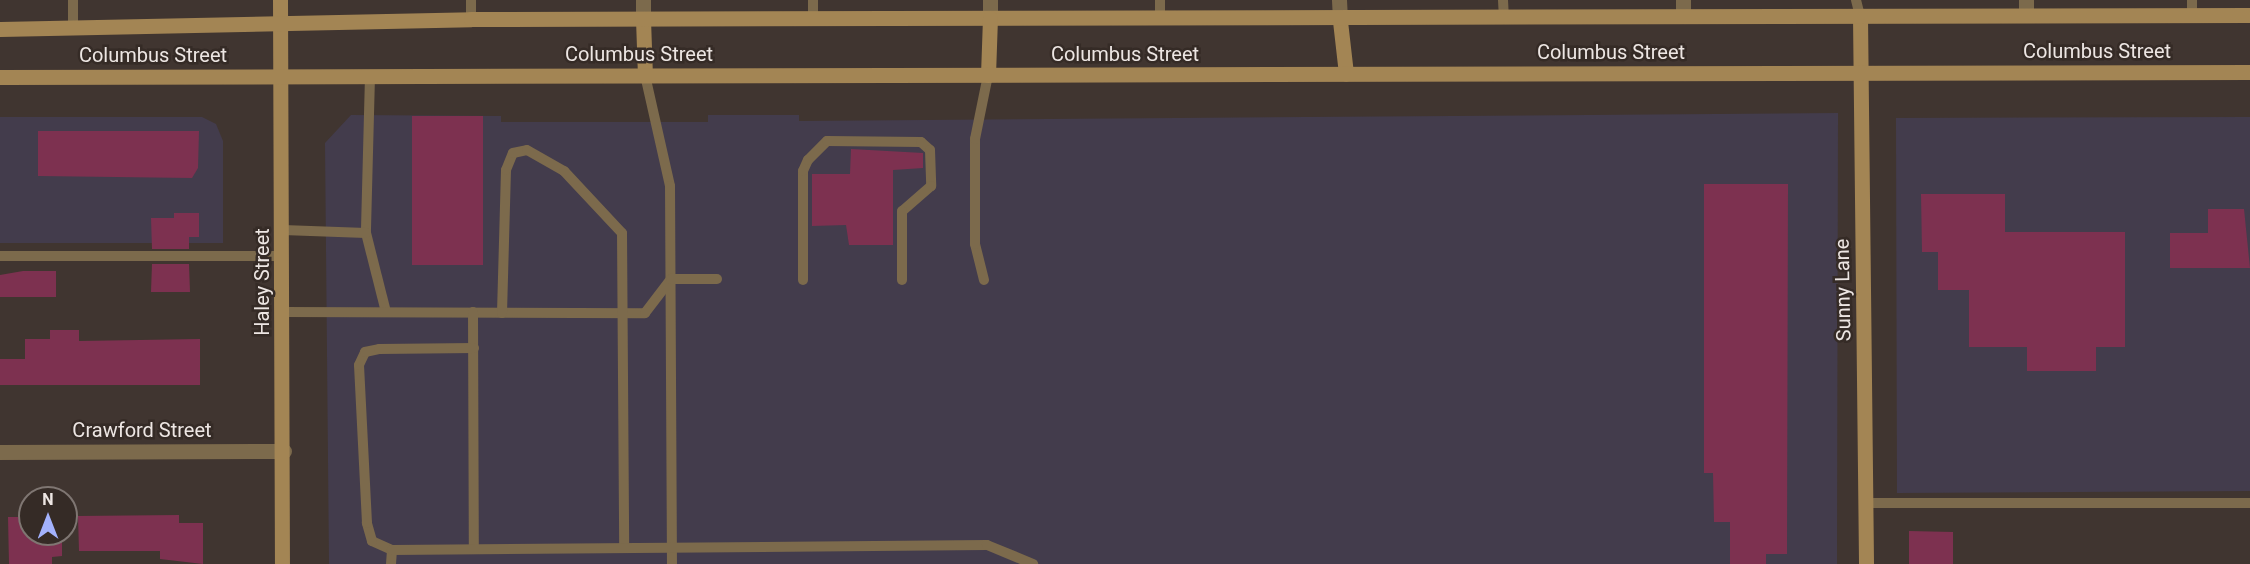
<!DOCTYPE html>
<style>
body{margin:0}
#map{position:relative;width:2250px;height:564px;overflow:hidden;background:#403530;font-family:Roboto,sans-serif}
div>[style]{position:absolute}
.commercial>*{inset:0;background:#433c4c}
.building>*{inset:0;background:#7d3150}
.lane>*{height:10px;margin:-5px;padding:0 5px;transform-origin:5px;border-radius:5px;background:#7c6a4c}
.street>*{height:15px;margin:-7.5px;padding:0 7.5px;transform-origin:7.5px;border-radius:7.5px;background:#7c6a4c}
.secondary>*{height:15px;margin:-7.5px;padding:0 7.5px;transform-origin:7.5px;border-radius:7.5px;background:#a38554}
span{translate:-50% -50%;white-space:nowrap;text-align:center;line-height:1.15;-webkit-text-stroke:5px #352b26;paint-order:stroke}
.street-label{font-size:20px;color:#ede6e3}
.north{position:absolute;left:18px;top:486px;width:60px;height:60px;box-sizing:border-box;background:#352b26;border:2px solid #7f7672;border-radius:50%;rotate:0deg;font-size:16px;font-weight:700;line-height:24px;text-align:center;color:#ede6e3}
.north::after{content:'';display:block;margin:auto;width:21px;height:27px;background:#a3b2fd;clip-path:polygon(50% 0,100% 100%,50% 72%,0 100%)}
</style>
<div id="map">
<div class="commercial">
<div style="clip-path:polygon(1838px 113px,1837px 564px,329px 564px,325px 143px,351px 115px,501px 116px,501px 122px,708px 122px,708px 115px,799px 115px,799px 121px)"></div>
<div style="clip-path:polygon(0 117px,202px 117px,216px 124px,223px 141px,223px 243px,0 243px)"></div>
<div style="clip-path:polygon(2250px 117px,2250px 491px,1897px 493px,1896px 118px)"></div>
</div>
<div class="building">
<div style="clip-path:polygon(412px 116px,483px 116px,483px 265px,412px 265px)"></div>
<div style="clip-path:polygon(38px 131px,199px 131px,198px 168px,192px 178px,38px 176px)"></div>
<div style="clip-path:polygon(851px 149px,923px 153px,923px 168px,893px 170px,893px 245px,849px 245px,846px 225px,812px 226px,812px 174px,850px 174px)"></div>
<div style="clip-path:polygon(1704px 184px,1788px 184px,1787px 554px,1766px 554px,1766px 564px,1730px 564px,1730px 522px,1714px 522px,1713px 473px,1704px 473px)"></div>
<div style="clip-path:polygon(1921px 194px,2005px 194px,2005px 232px,2125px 232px,2125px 347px,2096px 347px,2096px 371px,2027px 371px,2027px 347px,1969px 347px,1969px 290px,1938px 290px,1938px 252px,1922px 252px)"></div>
<div style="clip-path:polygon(2208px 209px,2244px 209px,2250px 268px,2170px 268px,2170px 233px,2208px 233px)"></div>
<div style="clip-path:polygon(174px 213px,199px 213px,199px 237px,189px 237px,189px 249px,152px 249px,151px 218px,174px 218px)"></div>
<div style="clip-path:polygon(152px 264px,189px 264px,190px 292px,151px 292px)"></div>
<div style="clip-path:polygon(23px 271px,56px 271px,56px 297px,0 297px,0 275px)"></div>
<div style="clip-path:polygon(50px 330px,79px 330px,79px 341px,200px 339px,200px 385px,0 385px,0 359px,25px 359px,25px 339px,50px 339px)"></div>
<div style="clip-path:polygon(179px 515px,179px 523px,203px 523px,203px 564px,160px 559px,160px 551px,79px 551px,78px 516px)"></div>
<div style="clip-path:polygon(8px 517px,30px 517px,30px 534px,62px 534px,62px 556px,52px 557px,52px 564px,9px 564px)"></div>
<div style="clip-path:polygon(1909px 531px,1953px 532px,1953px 564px,1909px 564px)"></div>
</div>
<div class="lane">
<div style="left:73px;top:0;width:28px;rotate:90deg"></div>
<div style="left:471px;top:0;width:19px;rotate:90deg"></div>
<div style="left:813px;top:0;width:19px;rotate:90deg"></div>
<div style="left:1160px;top:0;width:19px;rotate:90deg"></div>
<div style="left:1503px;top:0;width:18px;rotate:87deg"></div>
<div style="left:1856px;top:0;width:16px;rotate:76deg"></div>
<div style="left:2192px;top:0;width:15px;rotate:90deg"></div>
<div style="left:645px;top:75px;width:114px;rotate:77.3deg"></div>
<div style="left:670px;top:186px;width:378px;rotate:89.7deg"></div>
<div style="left:370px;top:76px;width:157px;rotate:91.5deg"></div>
<div style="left:366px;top:233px;width:81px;rotate:75.8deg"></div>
<div style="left:283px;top:230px;width:83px;rotate:2.1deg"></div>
<div style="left:0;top:256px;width:283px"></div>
<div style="left:803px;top:280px;width:109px;rotate:-90deg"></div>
<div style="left:803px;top:171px;width:12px;rotate:-66deg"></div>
<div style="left:808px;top:160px;width:27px;rotate:-45deg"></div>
<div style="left:827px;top:141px;width:94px;rotate:0.6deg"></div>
<div style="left:921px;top:142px;width:12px;rotate:42deg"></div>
<div style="left:930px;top:150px;width:36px;rotate:88deg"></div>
<div style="left:931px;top:186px;width:38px;rotate:139deg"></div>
<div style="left:902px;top:211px;width:69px;rotate:90deg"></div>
<div style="left:984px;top:280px;width:37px;rotate:-104deg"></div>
<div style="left:975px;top:244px;width:105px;rotate:-90deg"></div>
<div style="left:975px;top:139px;width:65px;rotate:-78.5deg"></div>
<div style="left:283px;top:312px;width:362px;rotate:0.2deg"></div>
<div style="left:645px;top:313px;width:43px;rotate:-52.6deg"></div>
<div style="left:671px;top:279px;width:46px"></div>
<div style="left:473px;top:312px;width:237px;rotate:89.8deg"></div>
<div style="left:502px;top:313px;width:143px;rotate:-88.4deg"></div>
<div style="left:506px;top:170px;width:18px;rotate:-68deg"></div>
<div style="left:513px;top:153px;width:14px;rotate:-12deg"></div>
<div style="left:527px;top:150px;width:43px;rotate:29.6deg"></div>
<div style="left:564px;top:171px;width:85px;rotate:46.9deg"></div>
<div style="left:622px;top:233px;width:315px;rotate:89.6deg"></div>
<div style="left:1866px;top:503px;width:384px"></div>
<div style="left:392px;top:550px;width:22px;rotate:-156deg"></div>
<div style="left:372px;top:541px;width:19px;rotate:-106deg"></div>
<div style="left:367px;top:523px;width:158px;rotate:-92.9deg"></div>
<div style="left:359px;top:365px;width:14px;rotate:-65deg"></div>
<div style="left:365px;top:352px;width:14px;rotate:-12deg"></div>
<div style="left:379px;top:349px;width:95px;rotate:-0.6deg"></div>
<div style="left:391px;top:564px;width:14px;rotate:-86deg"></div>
<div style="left:392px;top:550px;width:595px;rotate:-0.48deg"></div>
<div style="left:987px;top:545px;width:50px;rotate:22.4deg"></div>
</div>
<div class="street">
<div style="left:643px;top:0;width:19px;rotate:90deg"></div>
<div style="left:990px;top:0;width:18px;rotate:90deg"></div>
<div style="left:1339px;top:0;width:21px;rotate:87deg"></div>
<div style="left:1683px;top:0;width:16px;rotate:90deg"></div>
<div style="left:2026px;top:0;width:15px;rotate:90deg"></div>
<div style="left:0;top:452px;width:284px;rotate:-0.2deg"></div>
</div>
<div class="secondary">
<div style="left:280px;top:0;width:564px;rotate:89.8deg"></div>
<div style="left:1860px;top:16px;width:548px;rotate:89.37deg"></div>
<div style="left:643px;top:19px;width:56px;rotate:88deg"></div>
<div style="left:1340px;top:21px;width:53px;rotate:83.5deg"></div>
<div style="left:0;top:29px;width:471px;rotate:-1.2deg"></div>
<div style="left:471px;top:19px;width:1779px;rotate:-0.13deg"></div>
<div style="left:988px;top:75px;width:57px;rotate:-88deg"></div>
<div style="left:0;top:77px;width:2250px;rotate:-0.13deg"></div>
</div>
<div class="street-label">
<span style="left:2097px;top:51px">Columbus Street</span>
<span style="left:1611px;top:52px">Columbus Street</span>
<span style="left:639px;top:54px">Columbus Street</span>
<span style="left:1125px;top:54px">Columbus Street</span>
<span style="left:153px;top:55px">Columbus Street</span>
<span style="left:262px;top:282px;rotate:-90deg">Haley Street</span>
<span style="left:1843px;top:290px;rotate:-91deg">Sunny Lane</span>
<span style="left:142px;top:430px">Crawford Street</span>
</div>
<div class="north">N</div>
</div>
